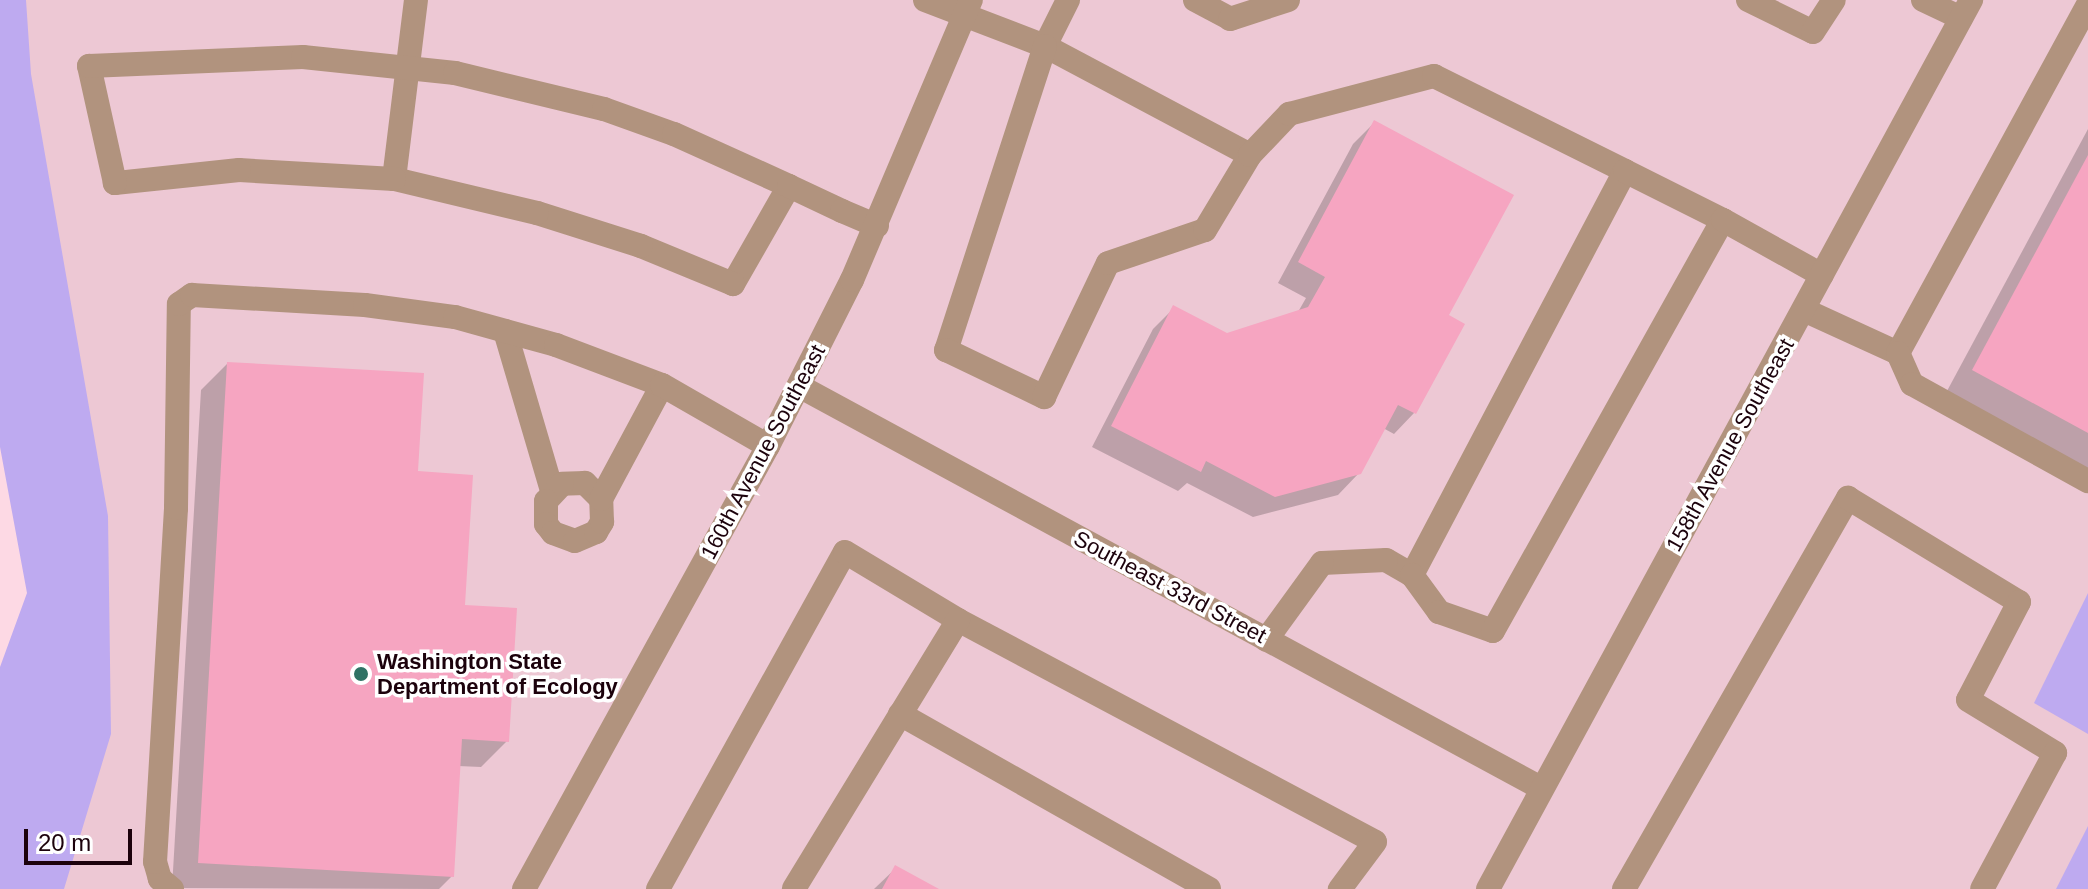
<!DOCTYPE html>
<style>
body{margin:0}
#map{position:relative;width:2088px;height:889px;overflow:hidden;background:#fdd9e4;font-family:Helvetica,sans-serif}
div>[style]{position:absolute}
.built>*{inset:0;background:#edc8d4}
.green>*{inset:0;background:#beaaf0}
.shadow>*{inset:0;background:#0003}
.building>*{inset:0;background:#f6a5c1}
.minor>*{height:24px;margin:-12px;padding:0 12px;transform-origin:12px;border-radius:12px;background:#b1937e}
.dots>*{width:22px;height:22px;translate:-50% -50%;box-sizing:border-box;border:4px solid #fff;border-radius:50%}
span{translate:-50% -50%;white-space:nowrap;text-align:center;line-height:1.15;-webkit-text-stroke:7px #fff;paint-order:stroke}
.street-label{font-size:22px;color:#1c020c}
.poi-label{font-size:22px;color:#1c020c;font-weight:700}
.left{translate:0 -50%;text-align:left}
.scale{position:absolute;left:24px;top:829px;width:108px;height:36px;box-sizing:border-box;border:4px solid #1c020c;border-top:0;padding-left:10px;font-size:24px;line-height:28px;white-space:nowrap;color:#1c020c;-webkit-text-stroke:6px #fff;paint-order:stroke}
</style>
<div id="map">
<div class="built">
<div style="clip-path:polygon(0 0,2088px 0,2088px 889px,22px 889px,47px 854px)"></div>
</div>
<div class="green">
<div style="clip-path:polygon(0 0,26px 0,31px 74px,108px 516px,111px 734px,64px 889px,0 889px,0 667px,27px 593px,0 447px)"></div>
<div style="clip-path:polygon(2088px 593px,2088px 734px,2034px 703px)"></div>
<div style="clip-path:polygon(2088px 826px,2088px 889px,2056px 889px)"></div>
</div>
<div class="shadow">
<div style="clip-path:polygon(1374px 123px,1446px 316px,1414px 413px,1394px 434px,1383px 428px,1359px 473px,1338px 495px,1253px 517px,1187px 483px,1178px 491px,1092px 447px,1153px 329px,1174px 308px,1226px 335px,1298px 312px,1306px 298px,1278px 283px,1353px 144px)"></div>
<div style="clip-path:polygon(2088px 129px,2088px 483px,1940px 404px)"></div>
<div style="clip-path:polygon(227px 364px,416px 473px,507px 741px,481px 767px,458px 766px,452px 876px,439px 889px,172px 888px,201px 390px)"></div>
<div style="clip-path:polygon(896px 868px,935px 889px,874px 889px)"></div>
</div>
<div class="building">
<div style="clip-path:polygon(1374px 120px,1514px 195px,1449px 315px,1465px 324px,1416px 414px,1398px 405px,1361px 474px,1275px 497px,1206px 461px,1201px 472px,1111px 426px,1173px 305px,1227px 333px,1308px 307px,1325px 277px,1298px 262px)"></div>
<div style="clip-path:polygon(2088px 155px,2088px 433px,1972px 370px)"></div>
<div style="clip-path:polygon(227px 362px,424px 373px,418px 471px,473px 475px,465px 605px,517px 608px,509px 742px,462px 739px,454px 877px,198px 863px)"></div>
<div style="clip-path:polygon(895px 865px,939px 889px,882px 889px)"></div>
</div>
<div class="minor">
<div style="left:925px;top:0;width:129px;rotate:21deg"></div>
<div style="left:1045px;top:46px;width:232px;rotate:28deg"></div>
<div style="left:1068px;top:0;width:51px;rotate:116.6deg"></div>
<div style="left:1045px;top:46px;width:320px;rotate:108deg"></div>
<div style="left:946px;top:350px;width:109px;rotate:25.6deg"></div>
<div style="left:1044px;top:397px;width:148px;rotate:-64.5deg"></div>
<div style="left:1108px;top:263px;width:102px;rotate:-18.8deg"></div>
<div style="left:1205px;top:230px;width:87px;rotate:-59deg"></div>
<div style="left:1250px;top:155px;width:57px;rotate:-46.4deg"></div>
<div style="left:1289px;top:114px;width:150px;rotate:-14.7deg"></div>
<div style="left:1434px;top:76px;width:213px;rotate:26.4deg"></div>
<div style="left:1625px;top:171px;width:457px;rotate:117.8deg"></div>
<div style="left:1412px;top:575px;width:30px;rotate:-150deg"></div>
<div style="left:1386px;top:560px;width:64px;rotate:177.3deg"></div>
<div style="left:1322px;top:563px;width:95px;rotate:126deg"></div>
<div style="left:1195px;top:0;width:40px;rotate:28deg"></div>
<div style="left:1230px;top:19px;width:61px;rotate:-18.1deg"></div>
<div style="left:1748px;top:0;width:72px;rotate:26.2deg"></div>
<div style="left:1813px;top:32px;width:38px;rotate:-57deg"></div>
<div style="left:1923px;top:0;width:42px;rotate:25.3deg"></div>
<div style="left:1625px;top:171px;width:110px;rotate:26.6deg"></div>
<div style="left:394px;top:179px;width:180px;rotate:-83deg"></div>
<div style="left:789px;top:186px;width:113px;rotate:119.7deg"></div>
<div style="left:733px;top:284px;width:100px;rotate:-157.6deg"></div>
<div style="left:641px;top:246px;width:109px;rotate:-162.4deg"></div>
<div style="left:537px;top:213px;width:147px;rotate:-166.6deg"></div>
<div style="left:394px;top:179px;width:155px;rotate:-176.7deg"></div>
<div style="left:239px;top:170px;width:125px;rotate:174deg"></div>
<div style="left:115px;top:183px;width:120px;rotate:-102.5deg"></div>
<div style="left:89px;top:66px;width:214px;rotate:-2.4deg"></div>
<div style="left:303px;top:57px;width:153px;rotate:6deg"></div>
<div style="left:455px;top:73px;width:153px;rotate:13.6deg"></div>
<div style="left:604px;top:109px;width:74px;rotate:19.7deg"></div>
<div style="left:674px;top:134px;width:126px;rotate:24.3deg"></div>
<div style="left:789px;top:186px;width:59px;rotate:25.3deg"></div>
<div style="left:842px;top:211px;width:38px;rotate:23deg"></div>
<div style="left:1804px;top:310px;width:103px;rotate:24.6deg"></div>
<div style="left:1898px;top:353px;width:397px;rotate:-61.4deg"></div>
<div style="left:505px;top:331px;width:167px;rotate:73.6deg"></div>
<div style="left:1898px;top:353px;width:34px;rotate:66deg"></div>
<div style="left:1912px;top:384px;width:201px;rotate:28.9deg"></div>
<div style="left:799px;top:386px;width:844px;rotate:28.45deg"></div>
<div style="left:601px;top:499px;width:23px;rotate:-135deg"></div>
<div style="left:585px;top:483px;width:23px;rotate:178deg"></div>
<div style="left:562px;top:484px;width:23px;rotate:133deg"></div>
<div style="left:546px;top:501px;width:23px;rotate:90deg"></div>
<div style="left:546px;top:524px;width:11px;rotate:52deg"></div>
<div style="left:553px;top:533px;width:23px;rotate:20deg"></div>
<div style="left:575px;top:541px;width:23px;rotate:-23deg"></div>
<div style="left:596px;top:532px;width:12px;rotate:-59deg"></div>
<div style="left:602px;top:522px;width:23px;rotate:-92deg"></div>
<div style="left:601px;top:499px;width:129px;rotate:-61.8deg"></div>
<div style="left:1412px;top:575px;width:46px;rotate:53.9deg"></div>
<div style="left:1439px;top:612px;width:57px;rotate:19.4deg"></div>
<div style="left:1493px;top:631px;width:471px;rotate:-60.8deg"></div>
<div style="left:1723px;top:220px;width:113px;rotate:29.1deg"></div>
<div style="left:958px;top:620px;width:472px;rotate:28deg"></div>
<div style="left:1375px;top:842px;width:59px;rotate:126.7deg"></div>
<div style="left:900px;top:714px;width:355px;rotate:29.5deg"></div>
<div style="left:172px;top:889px;width:16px;rotate:-140deg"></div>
<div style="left:160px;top:879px;width:18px;rotate:-106deg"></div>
<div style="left:155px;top:862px;width:355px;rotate:-86.6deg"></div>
<div style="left:176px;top:508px;width:204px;rotate:-89.2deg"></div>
<div style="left:179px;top:304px;width:16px;rotate:-35deg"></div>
<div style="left:192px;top:295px;width:173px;rotate:3.3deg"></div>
<div style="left:365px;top:305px;width:91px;rotate:7.6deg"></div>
<div style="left:455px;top:317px;width:105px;rotate:15.5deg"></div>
<div style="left:556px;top:345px;width:113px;rotate:20.7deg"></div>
<div style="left:662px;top:385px;width:122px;rotate:29.9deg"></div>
<div style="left:524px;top:889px;width:506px;rotate:-61.15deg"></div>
<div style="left:768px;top:446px;width:186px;rotate:-63.2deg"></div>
<div style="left:852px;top:280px;width:304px;rotate:-67deg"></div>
<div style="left:658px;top:889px;width:385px;rotate:-61deg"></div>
<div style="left:845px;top:552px;width:132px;rotate:31deg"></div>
<div style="left:958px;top:620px;width:315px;rotate:121.4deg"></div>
<div style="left:1488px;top:889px;width:1012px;rotate:-61.48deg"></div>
<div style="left:1624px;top:889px;width:451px;rotate:-60.2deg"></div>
<div style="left:1848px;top:498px;width:200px;rotate:31.3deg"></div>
<div style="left:2019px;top:602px;width:110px;rotate:117.5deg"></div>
<div style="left:1968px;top:700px;width:102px;rotate:31.3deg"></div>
<div style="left:2055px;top:753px;width:154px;rotate:118.2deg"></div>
</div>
<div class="dots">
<div style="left:361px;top:674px;background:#2f7264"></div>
</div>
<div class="street-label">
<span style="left:1730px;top:445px;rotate:-61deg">158th Avenue Southeast</span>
<span style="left:763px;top:452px;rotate:-62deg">160th Avenue Southeast</span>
<span style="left:1170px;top:587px;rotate:28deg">Southeast 33rd Street</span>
</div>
<div class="poi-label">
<span class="left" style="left:377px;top:674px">Washington State<br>Department of Ecology</span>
</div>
<div class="scale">20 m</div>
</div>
